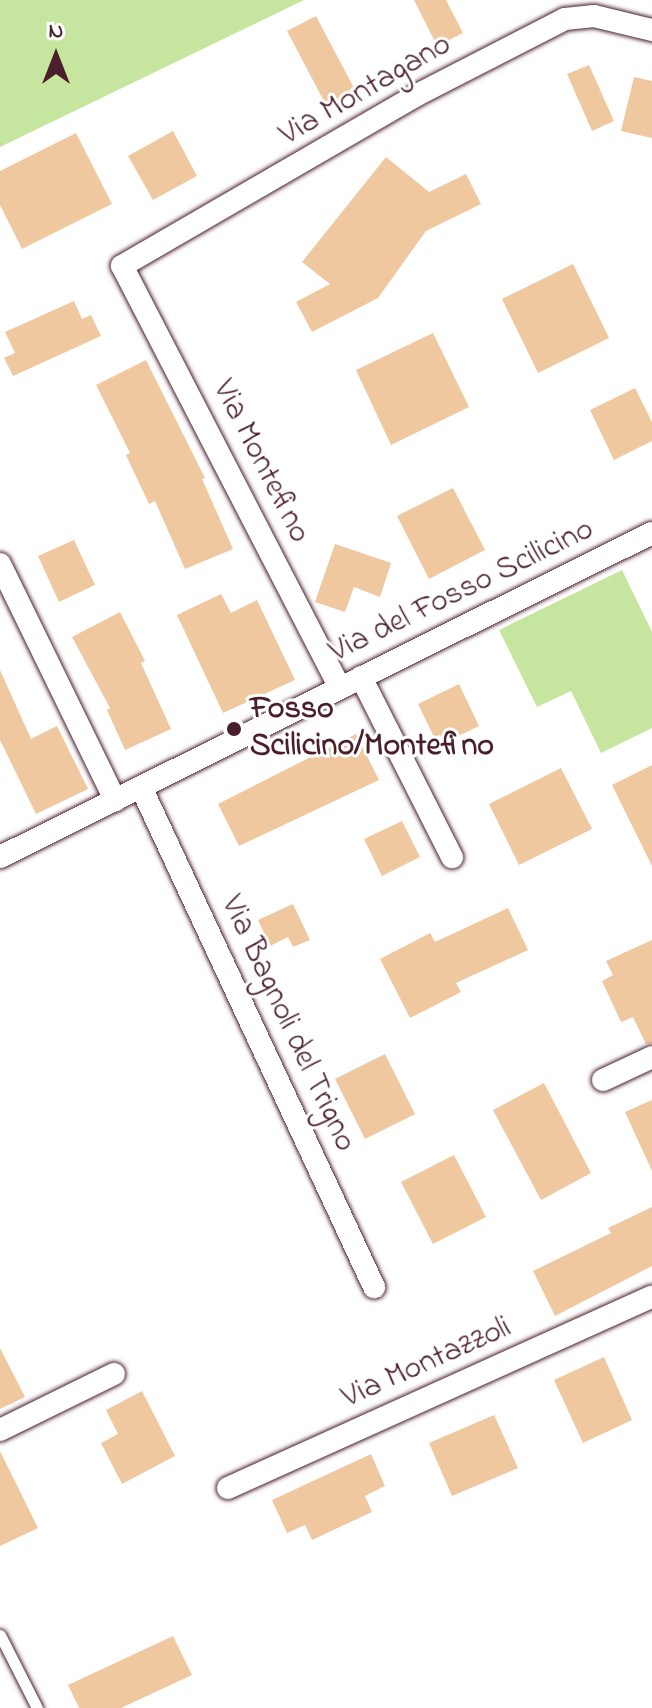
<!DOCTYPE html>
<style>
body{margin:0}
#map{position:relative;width:652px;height:1708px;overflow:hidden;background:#fff;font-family:"Indie Flower",sans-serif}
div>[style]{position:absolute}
.green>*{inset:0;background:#c6e69f}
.building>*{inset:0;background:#f0c8a0}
.roads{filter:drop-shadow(0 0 2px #4a1f2b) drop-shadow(0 0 2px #4a1f2b)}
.service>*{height:11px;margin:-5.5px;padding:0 5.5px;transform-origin:5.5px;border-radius:5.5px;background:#fff}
.minor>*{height:22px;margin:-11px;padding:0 11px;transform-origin:11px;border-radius:11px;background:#fff}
.dots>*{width:22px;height:22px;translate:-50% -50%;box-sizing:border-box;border:4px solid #fff;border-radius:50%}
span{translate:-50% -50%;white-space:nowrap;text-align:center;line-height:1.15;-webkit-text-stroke:6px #fff;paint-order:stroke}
.street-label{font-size:32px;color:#4a1f2b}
.poi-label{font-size:32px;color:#4a1f2b;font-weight:700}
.left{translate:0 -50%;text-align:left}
.north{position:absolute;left:16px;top:16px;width:80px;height:80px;-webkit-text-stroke:6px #fff;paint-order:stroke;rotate:0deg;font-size:22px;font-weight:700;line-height:32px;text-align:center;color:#4a1f2b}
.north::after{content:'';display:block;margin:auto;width:28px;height:36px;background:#4a1f2b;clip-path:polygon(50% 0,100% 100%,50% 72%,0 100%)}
</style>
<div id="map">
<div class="green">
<div style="clip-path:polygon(0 0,304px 0,0 147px)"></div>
<div style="clip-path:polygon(622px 570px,652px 632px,652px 728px,601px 753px,571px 691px,537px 707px,499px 630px)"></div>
</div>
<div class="building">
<div style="clip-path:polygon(414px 0,446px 0,463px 33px,437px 46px)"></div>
<div style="clip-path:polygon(316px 16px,355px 90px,326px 105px,287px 31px)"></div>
<div style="clip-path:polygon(589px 65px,614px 121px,592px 131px,567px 74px)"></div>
<div style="clip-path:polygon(634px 77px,652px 81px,652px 138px,621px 131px)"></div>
<div style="clip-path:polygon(173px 131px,197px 176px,153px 200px,128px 156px)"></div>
<div style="clip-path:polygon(76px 133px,112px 204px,22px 249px,0 205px,0 171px)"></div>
<div style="clip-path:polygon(386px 157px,429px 192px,466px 174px,481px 204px,426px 231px,378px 298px,312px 332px,296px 302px,330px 284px,302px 262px)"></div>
<div style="clip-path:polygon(573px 264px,609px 338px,538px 373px,502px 299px)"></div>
<div style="clip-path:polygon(74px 301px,82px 319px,91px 315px,101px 336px,13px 376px,4px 358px,15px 353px,5px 332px)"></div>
<div style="clip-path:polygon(433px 333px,469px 407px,391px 445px,356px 370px)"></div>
<div style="clip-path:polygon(146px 360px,205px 478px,202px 479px,233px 549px,185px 569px,155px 501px,149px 504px,126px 455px,130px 453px,96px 385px)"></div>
<div style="clip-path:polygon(635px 388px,652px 422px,652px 441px,614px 460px,590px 410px)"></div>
<div style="clip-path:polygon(453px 488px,485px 550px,429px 579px,397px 516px)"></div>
<div style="clip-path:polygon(74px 540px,95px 585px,59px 602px,38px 556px)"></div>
<div style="clip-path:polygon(335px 544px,391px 563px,380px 597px,354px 587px,345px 612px,315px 602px)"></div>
<div style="clip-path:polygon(221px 594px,231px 613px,257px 600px,295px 680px,223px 713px,177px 615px)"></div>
<div style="clip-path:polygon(120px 612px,145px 661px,141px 663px,171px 729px,125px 750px,107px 710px,110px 708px,72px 637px)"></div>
<div style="clip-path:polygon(0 670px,31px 739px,57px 726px,88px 789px,36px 814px,0 740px)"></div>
<div style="clip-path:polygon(459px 684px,479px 726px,444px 743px,440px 735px,434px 737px,418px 704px)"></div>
<div style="clip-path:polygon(356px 734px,379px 780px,239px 846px,218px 804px)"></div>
<div style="clip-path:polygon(652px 765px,652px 866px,612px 785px)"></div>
<div style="clip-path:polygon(561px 768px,592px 829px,519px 865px,489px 804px)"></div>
<div style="clip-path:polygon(402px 821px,420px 857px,382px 876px,364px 839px)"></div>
<div style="clip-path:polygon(293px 904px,310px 940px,293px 947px,288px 937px,270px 946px,258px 920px)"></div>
<div style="clip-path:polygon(508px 908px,528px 950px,456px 983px,461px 992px,410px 1018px,380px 959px,430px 933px,435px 942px)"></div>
<div style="clip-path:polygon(652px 940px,652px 1043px,646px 1044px,633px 1017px,621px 1022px,602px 981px,613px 975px,606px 961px)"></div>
<div style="clip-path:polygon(385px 1054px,415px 1114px,365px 1139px,335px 1079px)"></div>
<div style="clip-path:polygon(544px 1083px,591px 1173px,541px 1200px,493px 1110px)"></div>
<div style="clip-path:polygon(652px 1100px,652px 1171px,625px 1112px)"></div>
<div style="clip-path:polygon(454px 1155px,486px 1217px,433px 1244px,401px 1182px)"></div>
<div style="clip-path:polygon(652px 1207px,652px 1266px,555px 1316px,533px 1271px,611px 1233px,608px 1228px)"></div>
<div style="clip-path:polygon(0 1348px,25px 1397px,0 1409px)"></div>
<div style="clip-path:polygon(604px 1357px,632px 1420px,583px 1443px,554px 1380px)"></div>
<div style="clip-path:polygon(142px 1391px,175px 1456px,122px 1484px,101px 1443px,118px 1434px,106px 1410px)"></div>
<div style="clip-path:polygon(494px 1415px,518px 1468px,452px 1496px,429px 1443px)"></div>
<div style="clip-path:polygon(0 1451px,38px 1528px,0 1546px)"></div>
<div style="clip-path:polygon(371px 1454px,385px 1486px,365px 1496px,372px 1512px,312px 1540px,305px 1525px,287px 1533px,272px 1500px)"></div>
<div style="clip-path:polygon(173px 1636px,192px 1675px,121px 1708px,79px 1708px,68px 1685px)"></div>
</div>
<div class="roads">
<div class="service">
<div style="left:0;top:1635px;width:82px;rotate:63.1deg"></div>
</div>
<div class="minor">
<div style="left:0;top:564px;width:263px;rotate:64deg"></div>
<div style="left:361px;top:677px;width:202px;rotate:63.2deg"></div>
<div style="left:340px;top:688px;width:475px;rotate:-117.3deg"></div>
<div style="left:122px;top:266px;width:341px;rotate:-30.1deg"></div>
<div style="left:417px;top:95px;width:166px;rotate:-27.2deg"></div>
<div style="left:565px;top:19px;width:29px;rotate:-6deg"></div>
<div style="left:594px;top:16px;width:60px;rotate:13.6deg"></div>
<div style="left:141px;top:787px;width:552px;rotate:65.01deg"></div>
<div style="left:0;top:857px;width:728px;rotate:-26.42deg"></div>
<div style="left:603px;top:1080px;width:54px;rotate:-25.1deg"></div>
<div style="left:0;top:1430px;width:127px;rotate:-26.2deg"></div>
<div style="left:228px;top:1488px;width:465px;rotate:-24.3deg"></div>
</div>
</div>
<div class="dots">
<div style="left:234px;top:729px;background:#4a1f2b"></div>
</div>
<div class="street-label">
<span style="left:366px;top:91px;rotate:-30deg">Via Montagano</span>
<span style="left:260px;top:462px;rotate:63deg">Via Montefino</span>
<span style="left:462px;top:592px;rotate:-26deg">Via del Fosso Scilicino</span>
<span style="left:287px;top:1024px;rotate:65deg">Via Bagnoli del Trigno</span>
<span style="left:427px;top:1364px;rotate:-24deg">Via Montazzoli</span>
</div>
<div class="poi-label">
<span class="left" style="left:250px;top:729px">Fosso<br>Scilicino/Montefino</span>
</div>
<div class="north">N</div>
</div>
